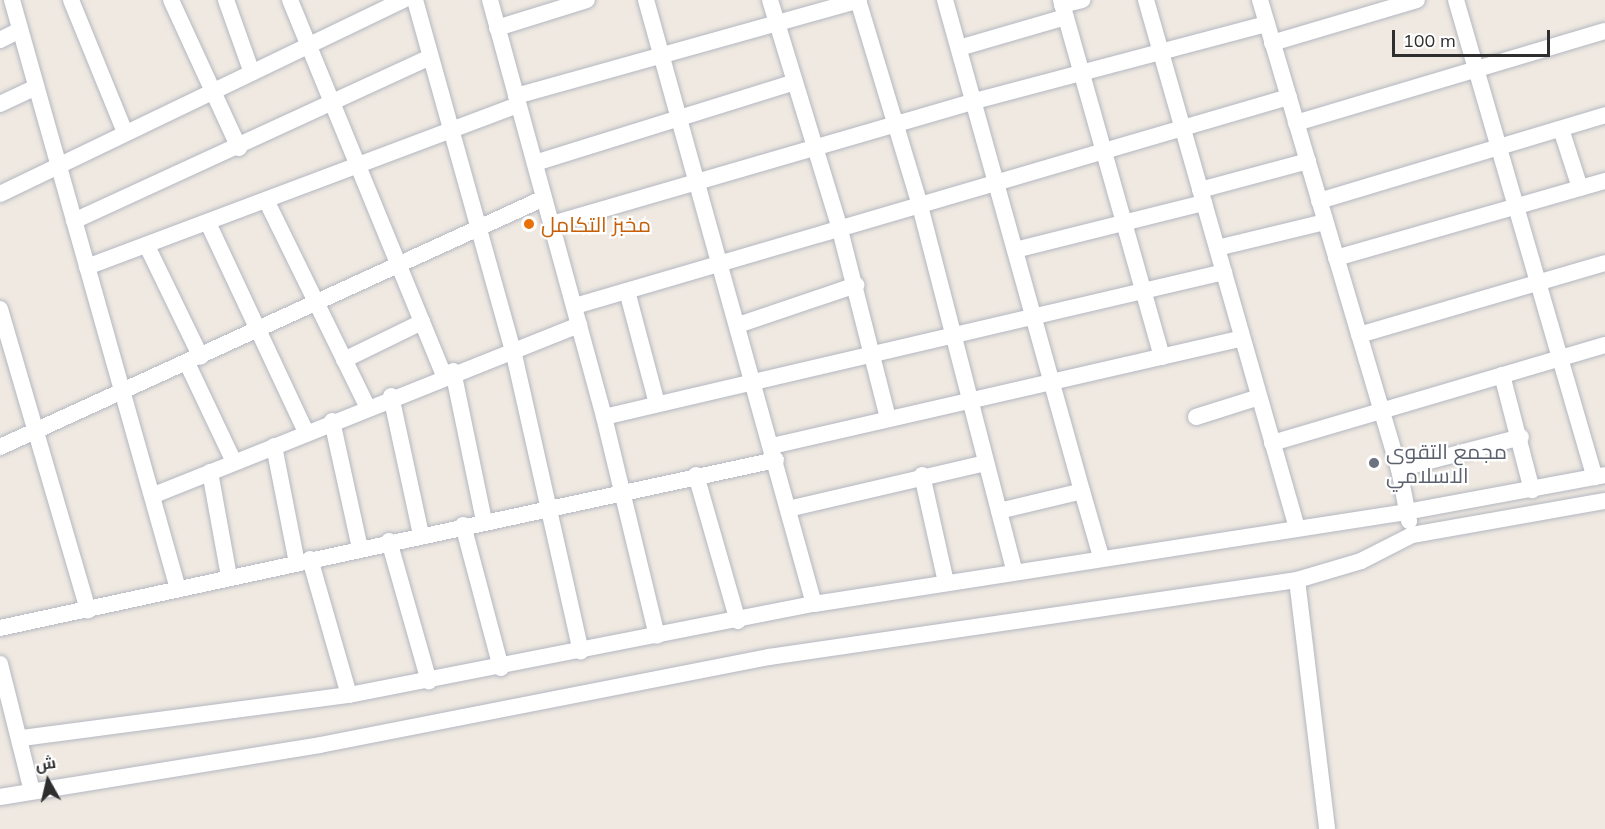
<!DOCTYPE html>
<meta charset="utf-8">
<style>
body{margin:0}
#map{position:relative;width:1605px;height:829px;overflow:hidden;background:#efe9e1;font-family:Mulish,Cairo,sans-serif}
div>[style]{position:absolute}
.roads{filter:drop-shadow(0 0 2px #b4b7c1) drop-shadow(0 0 2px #b4b7c1)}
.minor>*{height:16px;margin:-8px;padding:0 8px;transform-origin:8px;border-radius:8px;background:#fff}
.dots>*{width:16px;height:16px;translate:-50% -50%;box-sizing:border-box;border:3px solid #fff;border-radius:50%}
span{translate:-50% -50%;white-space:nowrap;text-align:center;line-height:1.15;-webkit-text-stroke:4.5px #fff;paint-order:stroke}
.food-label{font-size:21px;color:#c56008}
.left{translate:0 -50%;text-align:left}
.worship-label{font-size:21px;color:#5b616d}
.north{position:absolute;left:18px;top:751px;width:60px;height:60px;-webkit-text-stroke:4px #fff;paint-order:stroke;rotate:352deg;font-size:16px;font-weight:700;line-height:24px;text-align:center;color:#2e2e2e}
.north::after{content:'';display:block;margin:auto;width:21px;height:27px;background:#2e2e2e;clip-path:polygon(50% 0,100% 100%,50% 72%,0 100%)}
.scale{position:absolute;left:1392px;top:30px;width:158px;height:27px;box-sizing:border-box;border:3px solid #2e2e2e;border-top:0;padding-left:8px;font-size:18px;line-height:21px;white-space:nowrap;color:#2e2e2e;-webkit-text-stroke:4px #fff;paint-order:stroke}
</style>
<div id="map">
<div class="roads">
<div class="minor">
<div style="left:12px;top:0;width:612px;rotate:74.26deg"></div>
<div style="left:71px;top:0;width:143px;rotate:67.8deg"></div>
<div style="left:171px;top:0;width:163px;rotate:65.3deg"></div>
<div style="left:226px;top:0;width:77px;rotate:70.4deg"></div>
<div style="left:290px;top:0;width:405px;rotate:67.7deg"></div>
<div style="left:415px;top:0;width:363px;rotate:74.4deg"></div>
<div style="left:513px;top:350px;width:309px;rotate:77.3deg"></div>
<div style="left:490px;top:0;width:432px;rotate:74.7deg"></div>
<div style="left:604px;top:417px;width:225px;rotate:76.4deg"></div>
<div style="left:646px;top:0;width:627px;rotate:74.46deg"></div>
<div style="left:770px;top:0;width:236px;rotate:73deg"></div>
<div style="left:839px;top:226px;width:198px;rotate:75.7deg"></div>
<div style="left:858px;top:0;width:211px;rotate:73.2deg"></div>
<div style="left:919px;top:202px;width:382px;rotate:75.5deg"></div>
<div style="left:945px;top:0;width:510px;rotate:74.41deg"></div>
<div style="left:1061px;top:0;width:371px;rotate:74.2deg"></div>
<div style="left:1146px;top:0;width:549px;rotate:74.04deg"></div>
<div style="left:1260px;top:0;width:489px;rotate:73.5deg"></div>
<div style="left:1399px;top:469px;width:53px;rotate:79.1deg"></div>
<div style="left:1456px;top:0;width:497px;rotate:73.8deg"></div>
<div style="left:1062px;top:5px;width:21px;rotate:-14deg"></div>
<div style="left:497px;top:28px;width:94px;rotate:-17.3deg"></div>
<div style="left:0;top:40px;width:22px;rotate:-27deg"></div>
<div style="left:1272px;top:43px;width:151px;rotate:-16.5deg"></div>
<div style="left:959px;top:48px;width:111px;rotate:-16.2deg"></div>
<div style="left:516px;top:96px;width:356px;rotate:-15.6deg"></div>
<div style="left:0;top:104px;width:40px;rotate:-25deg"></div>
<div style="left:1296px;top:123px;width:322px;rotate:-16.6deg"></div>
<div style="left:1561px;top:129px;width:62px;rotate:72.1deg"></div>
<div style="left:535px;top:163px;width:272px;rotate:-17.3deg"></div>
<div style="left:1200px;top:190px;width:112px;rotate:-15deg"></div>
<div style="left:0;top:194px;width:448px;rotate:-25.7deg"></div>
<div style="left:1319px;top:201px;width:299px;rotate:-16.7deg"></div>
<div style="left:267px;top:202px;width:227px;rotate:63.9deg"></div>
<div style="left:74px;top:221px;width:392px;rotate:-24.7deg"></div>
<div style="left:208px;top:223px;width:231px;rotate:64.9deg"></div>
<div style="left:552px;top:224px;width:441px;rotate:-16.2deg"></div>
<div style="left:975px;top:101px;width:302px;rotate:-14.8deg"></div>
<div style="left:147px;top:246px;width:123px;rotate:64.1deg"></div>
<div style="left:1217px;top:248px;width:111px;rotate:-13.5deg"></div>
<div style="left:1015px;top:250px;width:195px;rotate:-14deg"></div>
<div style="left:1336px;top:258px;width:280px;rotate:-16deg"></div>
<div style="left:87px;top:267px;width:460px;rotate:-20.6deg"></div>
<div style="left:627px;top:291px;width:117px;rotate:75.1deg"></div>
<div style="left:575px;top:306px;width:744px;rotate:-16.32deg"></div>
<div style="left:0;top:309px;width:314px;rotate:73.7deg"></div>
<div style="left:738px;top:325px;width:125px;rotate:-18.7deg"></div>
<div style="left:1359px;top:335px;width:256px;rotate:-16.3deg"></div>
<div style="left:344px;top:360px;width:87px;rotate:-26deg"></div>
<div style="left:187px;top:363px;width:110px;rotate:64.6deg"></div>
<div style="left:453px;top:371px;width:153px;rotate:78.3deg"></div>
<div style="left:1502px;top:375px;width:119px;rotate:75.4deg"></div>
<div style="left:391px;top:396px;width:142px;rotate:77.8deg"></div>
<div style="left:604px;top:417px;width:637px;rotate:-13.16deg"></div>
<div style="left:1196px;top:417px;width:66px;rotate:-17.6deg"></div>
<div style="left:332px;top:421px;width:130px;rotate:77.6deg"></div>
<div style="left:1272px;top:443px;width:347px;rotate:-16.4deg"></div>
<div style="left:274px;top:446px;width:119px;rotate:78.9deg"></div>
<div style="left:772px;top:446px;width:482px;rotate:-12.9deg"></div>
<div style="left:0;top:447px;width:598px;rotate:-24.59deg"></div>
<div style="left:1399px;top:469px;width:126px;rotate:-14.7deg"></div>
<div style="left:210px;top:472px;width:107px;rotate:79.7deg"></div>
<div style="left:696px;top:475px;width:152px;rotate:74deg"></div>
<div style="left:922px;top:475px;width:110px;rotate:77.4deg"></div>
<div style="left:154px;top:495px;width:458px;rotate:-21.8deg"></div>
<div style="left:788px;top:509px;width:203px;rotate:-13.1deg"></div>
<div style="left:999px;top:511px;width:85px;rotate:-13.5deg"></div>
<div style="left:1082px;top:491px;width:69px;rotate:73.9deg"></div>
<div style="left:463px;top:525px;width:148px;rotate:75.1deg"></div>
<div style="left:389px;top:541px;width:146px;rotate:74.1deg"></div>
<div style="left:310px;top:559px;width:141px;rotate:74deg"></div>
<div style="left:1297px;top:580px;width:251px;rotate:83.1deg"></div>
<div style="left:0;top:628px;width:794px;rotate:-12.22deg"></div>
<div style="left:0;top:664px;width:131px;rotate:75.9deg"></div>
<div style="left:22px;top:738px;width:330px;rotate:-7.5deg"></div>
<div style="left:349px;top:695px;width:474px;rotate:-11.1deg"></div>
<div style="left:814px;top:604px;width:599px;rotate:-8.83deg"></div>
<div style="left:1406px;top:512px;width:202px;rotate:-10.5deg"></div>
<div style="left:0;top:797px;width:324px;rotate:-9.2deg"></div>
<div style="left:320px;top:745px;width:458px;rotate:-11.1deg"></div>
<div style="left:769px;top:657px;width:534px;rotate:-8.3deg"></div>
<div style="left:1297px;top:580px;width:67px;rotate:-16.5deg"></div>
<div style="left:1361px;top:561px;width:57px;rotate:-27deg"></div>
<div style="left:1412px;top:535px;width:196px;rotate:-10deg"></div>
</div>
</div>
<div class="dots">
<div style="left:529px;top:224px;background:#e8710a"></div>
<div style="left:1374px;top:463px;background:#6b7280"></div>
</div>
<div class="food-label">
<span class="left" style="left:541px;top:224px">مخبز التكامل</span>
</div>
<div class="worship-label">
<span class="left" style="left:1386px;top:463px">مجمع التقوى<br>الاسلامي</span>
</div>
<div class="north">ش</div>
<div class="scale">100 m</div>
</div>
